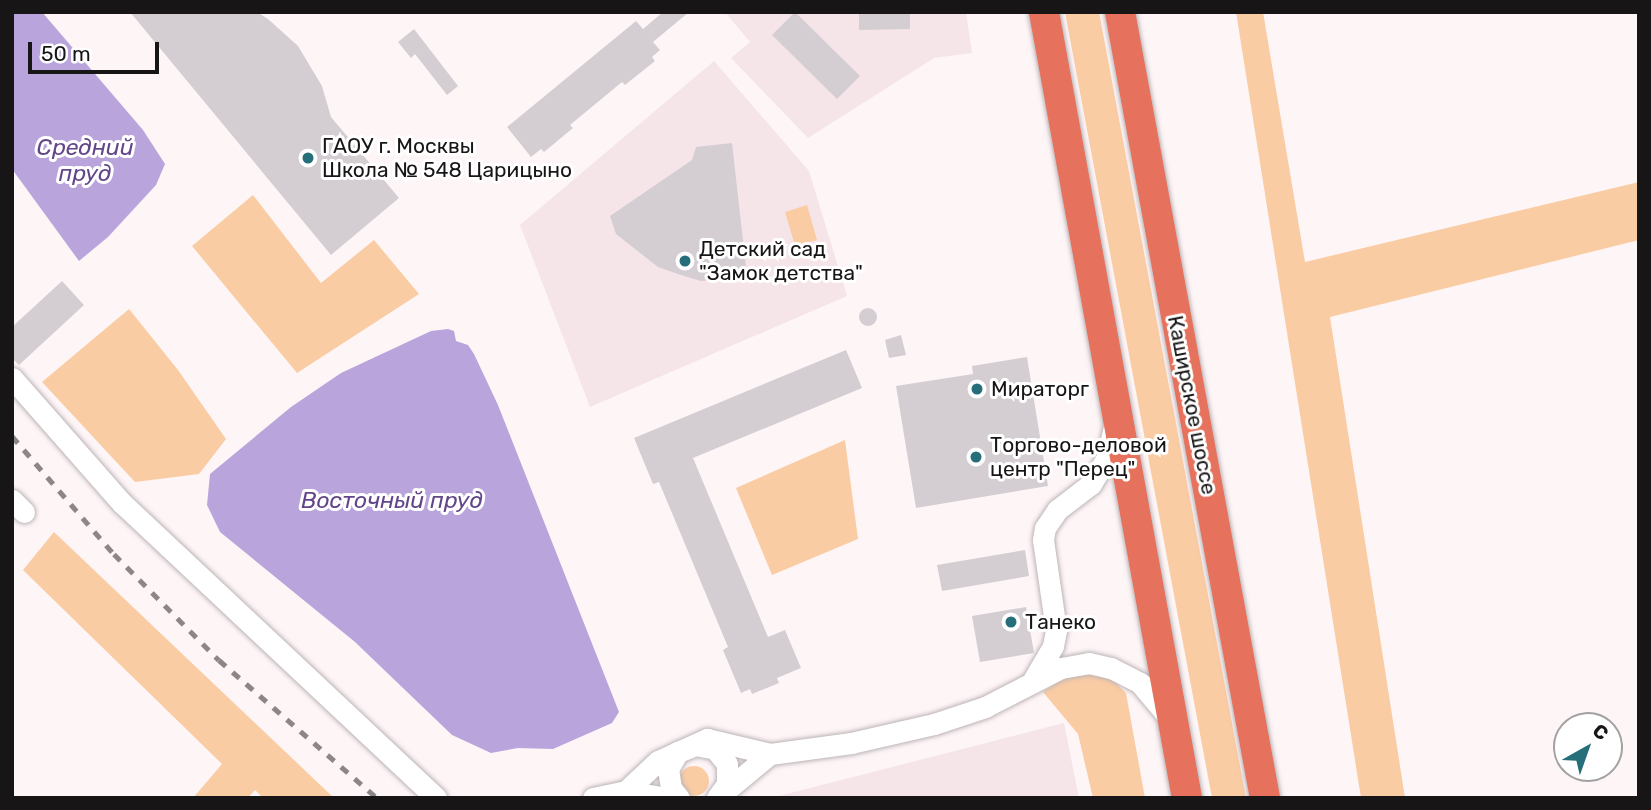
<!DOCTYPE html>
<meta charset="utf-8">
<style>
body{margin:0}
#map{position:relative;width:1651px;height:810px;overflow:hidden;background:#fef5f7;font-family:Rubik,sans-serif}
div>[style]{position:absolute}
.built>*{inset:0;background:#f5e5e9}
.green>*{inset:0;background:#facca4}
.round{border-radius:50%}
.water>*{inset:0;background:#b9a5dc}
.building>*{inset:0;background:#d4ced3}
.roads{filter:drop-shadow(0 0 2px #bcb4b6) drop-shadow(0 0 2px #bcb4b6)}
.minor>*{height:21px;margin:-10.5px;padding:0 10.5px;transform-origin:10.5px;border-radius:10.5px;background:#fff}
.highway>*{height:30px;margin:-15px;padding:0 15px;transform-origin:15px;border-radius:15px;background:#e6715c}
.rail>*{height:5px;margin-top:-2.5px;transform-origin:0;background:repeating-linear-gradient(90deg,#8c8688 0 9px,transparent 0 18px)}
.dots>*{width:19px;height:19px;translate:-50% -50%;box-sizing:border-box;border:4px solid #fff;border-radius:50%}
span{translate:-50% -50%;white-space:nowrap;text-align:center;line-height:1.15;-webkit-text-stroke:6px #fff;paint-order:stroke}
.poi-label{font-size:21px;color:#181516}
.left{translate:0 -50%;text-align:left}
.street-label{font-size:21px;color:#181516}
.water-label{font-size:23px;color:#62458a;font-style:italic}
.frame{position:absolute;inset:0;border:14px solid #181516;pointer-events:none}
.north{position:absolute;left:1553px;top:712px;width:70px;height:70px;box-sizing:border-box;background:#fff;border:2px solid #a3a1a2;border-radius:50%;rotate:40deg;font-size:19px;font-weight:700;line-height:28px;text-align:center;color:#181516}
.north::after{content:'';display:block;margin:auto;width:24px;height:32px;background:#266e7a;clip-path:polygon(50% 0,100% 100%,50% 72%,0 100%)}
.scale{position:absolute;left:28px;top:42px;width:131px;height:32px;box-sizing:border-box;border:4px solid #181516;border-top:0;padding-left:9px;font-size:21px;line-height:24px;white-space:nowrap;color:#181516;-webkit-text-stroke:5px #fff;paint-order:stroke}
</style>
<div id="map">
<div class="built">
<div style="clip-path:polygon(725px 12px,966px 12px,972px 53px,934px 58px,808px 138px,731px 58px,750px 42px)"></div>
<div style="clip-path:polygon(714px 61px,809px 171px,847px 296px,590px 407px,520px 225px)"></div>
<div style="clip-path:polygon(1064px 723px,1079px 798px,771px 798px)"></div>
</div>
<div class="green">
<div style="clip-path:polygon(1065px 12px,1099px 12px,1246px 798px,1212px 798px)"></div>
<div style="clip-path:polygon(1236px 12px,1263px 12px,1305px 262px,1639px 182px,1639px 240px,1330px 317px,1405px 798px,1361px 798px)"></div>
<div style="clip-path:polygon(253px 195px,321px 283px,374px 240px,419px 294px,297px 373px,192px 246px)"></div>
<div style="clip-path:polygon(807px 205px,817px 240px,795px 246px,785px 212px)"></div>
<div style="clip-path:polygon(129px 309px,178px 370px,226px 439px,199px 474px,135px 482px,42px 382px)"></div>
<div style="clip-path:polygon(845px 440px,858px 539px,772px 575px,736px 488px)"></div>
<div style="clip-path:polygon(54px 532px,334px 798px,263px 798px,255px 790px,248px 798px,193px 798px,222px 764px,23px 570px)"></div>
<div style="clip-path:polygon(1095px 671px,1113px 680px,1126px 693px,1145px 798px,1093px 798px,1078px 734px,1043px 692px,1063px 678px)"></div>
<div class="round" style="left:679px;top:766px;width:30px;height:30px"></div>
</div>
<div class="water">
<div style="clip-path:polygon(12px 12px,42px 12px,143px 130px,165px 164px,156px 185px,108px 237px,79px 261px,12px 169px)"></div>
<div style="clip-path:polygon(448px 329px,454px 331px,456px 341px,468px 345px,474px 354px,498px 405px,619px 712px,612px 723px,553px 749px,518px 748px,491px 753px,452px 735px,355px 642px,220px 532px,207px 505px,210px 474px,291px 407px,341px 373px,431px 331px)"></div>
</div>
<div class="building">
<div style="clip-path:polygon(130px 12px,257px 12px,268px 19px,298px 46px,322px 86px,331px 117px,399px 198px,331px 255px)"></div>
<div style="clip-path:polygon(663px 12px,689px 12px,653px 42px,660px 50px,652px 57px,655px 61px,625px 85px,622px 82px,570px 125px,573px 128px,544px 152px,541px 149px,531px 157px,507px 127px,636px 21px,643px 29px)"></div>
<div style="clip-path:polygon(795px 12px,860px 76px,837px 99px,772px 35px)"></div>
<div style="clip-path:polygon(859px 12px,910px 12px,910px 29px,859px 30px)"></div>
<div style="clip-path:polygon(414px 29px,458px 86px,447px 95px,415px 54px,411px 58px,398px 42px)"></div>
<div style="clip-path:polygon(732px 143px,747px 276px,701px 281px,681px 275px,658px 267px,616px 234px,610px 216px,692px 160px,696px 147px)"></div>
<div style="clip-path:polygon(62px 281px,84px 305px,19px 365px,12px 358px,12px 327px)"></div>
<div class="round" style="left:859px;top:308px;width:18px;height:18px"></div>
<div style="clip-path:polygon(901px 335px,906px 355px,889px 358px,885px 340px)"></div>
<div style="clip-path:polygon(846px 350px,862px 388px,693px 458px,768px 637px,785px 630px,801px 668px,777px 678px,779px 683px,752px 694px,750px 689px,741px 693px,723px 650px,728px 647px,659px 482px,653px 484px,634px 438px)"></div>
<div style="clip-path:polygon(1027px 357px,1048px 486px,916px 508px,896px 386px,973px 374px,972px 366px)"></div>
<div style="clip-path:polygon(1025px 550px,1029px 576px,942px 591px,937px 565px)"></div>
<div style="clip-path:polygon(1026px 607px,1034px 653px,980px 662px,972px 616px)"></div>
</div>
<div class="roads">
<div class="minor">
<div style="left:12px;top:378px;width:167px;rotate:48.7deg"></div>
<div style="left:122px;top:503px;width:431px;rotate:43.2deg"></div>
<div style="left:12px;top:500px;width:17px;rotate:45deg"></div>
<div style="left:1032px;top:682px;width:42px;rotate:-59.7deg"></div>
<div style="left:1053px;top:646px;width:16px;rotate:-79deg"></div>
<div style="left:1056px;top:630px;width:91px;rotate:-98.2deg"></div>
<div style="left:1043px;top:540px;width:12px;rotate:-81deg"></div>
<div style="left:1045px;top:528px;width:22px;rotate:-56deg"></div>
<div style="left:1057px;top:510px;width:43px;rotate:-37.4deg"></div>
<div style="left:1091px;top:484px;width:31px;rotate:-59deg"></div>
<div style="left:1107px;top:457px;width:36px;rotate:-77deg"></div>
<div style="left:626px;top:791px;width:44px;rotate:-43.2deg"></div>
<div style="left:658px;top:761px;width:54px;rotate:-24.2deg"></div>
<div style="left:707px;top:739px;width:65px;rotate:13.4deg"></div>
<div style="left:770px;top:754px;width:82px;rotate:-7.7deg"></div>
<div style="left:851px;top:743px;width:85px;rotate:-12.9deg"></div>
<div style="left:934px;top:724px;width:54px;rotate:-18.4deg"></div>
<div style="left:985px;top:707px;width:85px;rotate:-27.2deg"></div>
<div style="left:1061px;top:668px;width:28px;rotate:-10deg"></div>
<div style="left:1089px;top:663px;width:23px;rotate:13deg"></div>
<div style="left:1111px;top:668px;width:33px;rotate:27deg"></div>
<div style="left:1140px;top:683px;width:48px;rotate:50deg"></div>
<div style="left:723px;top:793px;width:61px;rotate:-39.7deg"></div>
<div style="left:593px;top:798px;width:34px;rotate:-12deg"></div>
<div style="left:626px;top:791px;width:42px;rotate:9.7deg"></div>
<div style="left:679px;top:798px;width:13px;rotate:-129deg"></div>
<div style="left:671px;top:788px;width:19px;rotate:-99deg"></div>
<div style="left:668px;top:769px;width:20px;rotate:-60deg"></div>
<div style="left:678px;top:752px;width:18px;rotate:-22deg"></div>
<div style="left:695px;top:745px;width:20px;rotate:11deg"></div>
<div style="left:715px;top:749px;width:19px;rotate:51deg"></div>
<div style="left:727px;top:764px;width:20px;rotate:90deg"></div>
<div style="left:727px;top:784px;width:17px;rotate:126deg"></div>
</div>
<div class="highway">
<div style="left:1044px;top:12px;width:799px;rotate:79.69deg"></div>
<div style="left:1120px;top:12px;width:799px;rotate:79.55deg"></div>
</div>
</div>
<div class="rail">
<div style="left:12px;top:436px;width:156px;rotate:49.2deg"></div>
<div style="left:114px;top:554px;width:149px;rotate:45.3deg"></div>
<div style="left:219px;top:660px;width:210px;rotate:41.1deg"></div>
</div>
<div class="dots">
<div style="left:308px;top:158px;background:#266e7a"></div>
<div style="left:685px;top:261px;background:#266e7a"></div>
<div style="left:977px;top:389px;background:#266e7a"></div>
<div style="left:976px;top:457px;background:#266e7a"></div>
<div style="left:1011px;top:622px;background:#266e7a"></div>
</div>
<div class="poi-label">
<span class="left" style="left:322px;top:158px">ГАОУ г. Москвы<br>Школа № 548 Царицыно</span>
<span class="left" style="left:699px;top:261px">Детский сад<br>"Замок детства"</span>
<span class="left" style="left:991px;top:389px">Мираторг</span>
<span class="left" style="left:990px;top:457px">Торгово-деловой<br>центр "Перец"</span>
<span class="left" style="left:1025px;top:622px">Танеко</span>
</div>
<div class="street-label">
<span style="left:1192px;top:405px;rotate:79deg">Каширское шоссе</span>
</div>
<div class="water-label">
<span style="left:85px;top:160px">Средний<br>пруд</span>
<span style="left:392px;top:500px">Восточный пруд</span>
</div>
<div class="frame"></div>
<div class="north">С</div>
<div class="scale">50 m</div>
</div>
